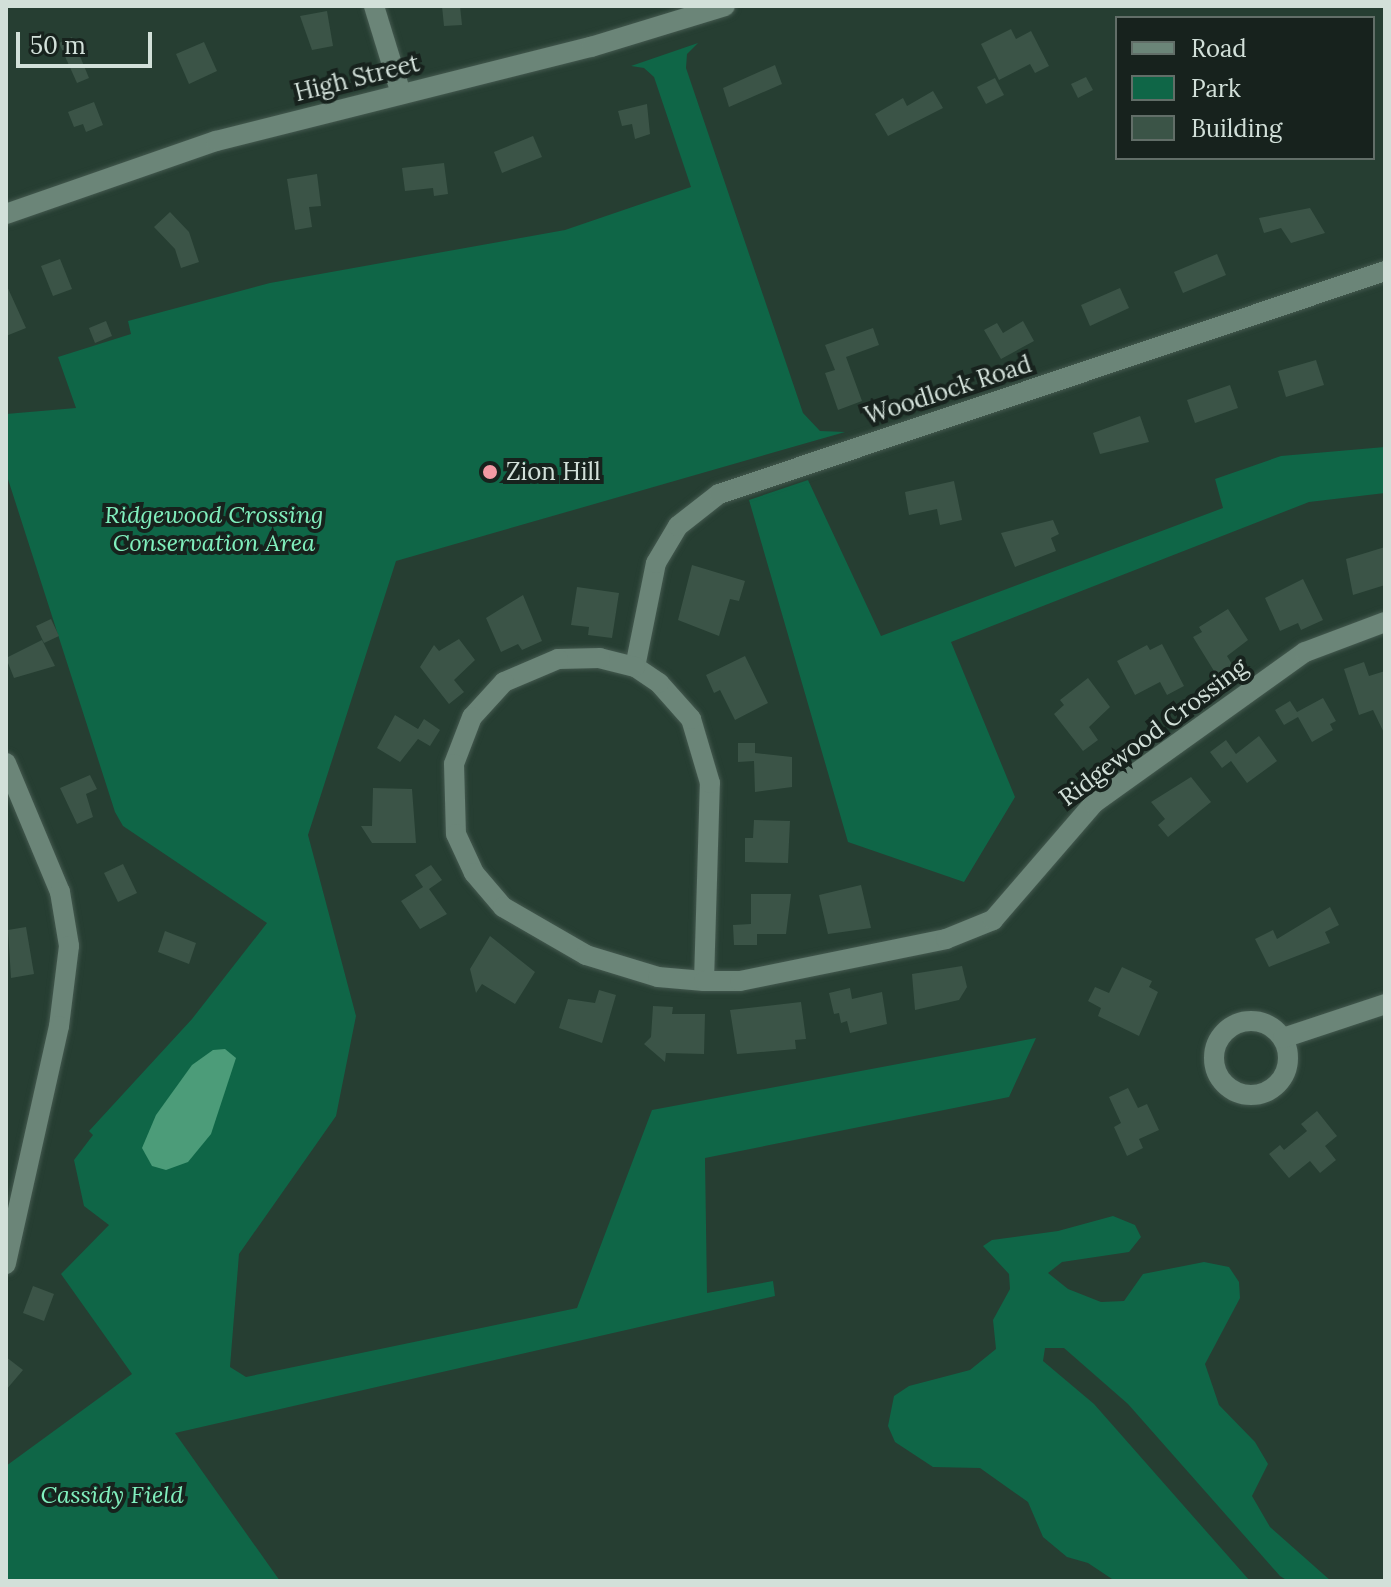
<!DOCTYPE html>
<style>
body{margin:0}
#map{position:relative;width:1391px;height:1587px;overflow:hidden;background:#263e32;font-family:Lora,serif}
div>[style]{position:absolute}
.green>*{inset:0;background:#0f6647}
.water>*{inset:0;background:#4c9c79}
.building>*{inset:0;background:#3b5447}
.roads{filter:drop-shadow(0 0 2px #44594f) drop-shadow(0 0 2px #44594f)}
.street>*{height:20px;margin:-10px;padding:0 10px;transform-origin:10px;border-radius:10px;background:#6b8578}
.street>.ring{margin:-10px;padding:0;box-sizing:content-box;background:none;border:20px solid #6b8578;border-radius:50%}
.secondary>*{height:20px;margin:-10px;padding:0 10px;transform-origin:10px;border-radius:10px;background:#6b8578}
.dots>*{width:22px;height:22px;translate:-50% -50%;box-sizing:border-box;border:4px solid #17221d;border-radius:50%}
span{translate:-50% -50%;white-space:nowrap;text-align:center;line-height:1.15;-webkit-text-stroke:8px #17221d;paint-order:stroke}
.street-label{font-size:24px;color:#d2e0d9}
.poi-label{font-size:24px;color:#d2e0d9}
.left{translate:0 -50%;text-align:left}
.park-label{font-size:24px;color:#80efbd;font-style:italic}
.frame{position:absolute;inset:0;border:8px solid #d2e0d9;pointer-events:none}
.legend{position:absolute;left:1115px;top:16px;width:260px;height:144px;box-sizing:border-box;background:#17221d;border:2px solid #626e68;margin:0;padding:10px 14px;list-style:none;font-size:24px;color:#d2e0d9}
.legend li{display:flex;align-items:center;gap:16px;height:40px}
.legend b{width:40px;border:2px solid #626e68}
.scale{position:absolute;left:16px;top:32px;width:136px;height:36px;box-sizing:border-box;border:4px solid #d2e0d9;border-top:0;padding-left:10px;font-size:24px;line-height:28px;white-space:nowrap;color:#d2e0d9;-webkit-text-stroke:6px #17221d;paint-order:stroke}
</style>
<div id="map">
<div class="green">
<div style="clip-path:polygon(698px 43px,687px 54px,686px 68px,803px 413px,820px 431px,845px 432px,396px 561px,308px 835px,356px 1016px,336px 1116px,239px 1254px,230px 1367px,246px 1377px,577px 1308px,652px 1110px,1036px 1038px,1009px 1097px,705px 1158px,707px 1293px,773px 1281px,775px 1296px,175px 1433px,280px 1581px,6px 1581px,6px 1466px,132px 1374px,61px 1274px,109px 1225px,84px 1206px,74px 1160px,93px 1135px,89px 1131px,192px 1019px,267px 923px,123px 826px,115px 812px,6px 473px,6px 414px,76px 408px,58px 357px,131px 334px,128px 321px,270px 283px,565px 230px,691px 187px,654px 77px,644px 68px,631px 66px)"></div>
<div style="clip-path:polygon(1385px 447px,1385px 493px,1309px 502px,951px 642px,1015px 797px,964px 882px,848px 842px,749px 500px,808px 480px,881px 636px,1223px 508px,1215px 479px,1281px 456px)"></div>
<div style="clip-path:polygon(1113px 1216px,1135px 1225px,1141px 1237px,1129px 1252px,1062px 1262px,1048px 1273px,1068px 1289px,1101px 1302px,1124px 1301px,1143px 1274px,1204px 1262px,1229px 1267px,1239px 1282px,1240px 1298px,1205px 1364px,1219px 1405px,1255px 1442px,1268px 1464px,1252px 1496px,1270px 1527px,1331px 1581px,1288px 1581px,1280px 1576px,1128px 1404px,1064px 1348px,1045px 1348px,1043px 1361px,1094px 1404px,1250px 1581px,1115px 1581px,1088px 1563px,1067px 1557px,1043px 1537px,1028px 1502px,980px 1468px,933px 1467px,895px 1442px,888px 1426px,894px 1396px,909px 1386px,970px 1370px,996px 1349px,993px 1320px,1010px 1289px,1009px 1274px,983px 1246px,992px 1240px,1058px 1231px)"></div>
</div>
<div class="water">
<div style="clip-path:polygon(225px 1049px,236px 1058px,211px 1134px,188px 1162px,166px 1170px,152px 1166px,142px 1148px,156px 1115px,192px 1065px,213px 1050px)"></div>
</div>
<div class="building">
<div style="clip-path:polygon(442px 6px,460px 6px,462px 25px,444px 26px)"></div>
<div style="clip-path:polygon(327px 11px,333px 46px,312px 50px,300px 16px)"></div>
<div style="clip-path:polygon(1011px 29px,1016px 39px,1031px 31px,1049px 66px,1035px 73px,1030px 64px,999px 80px,981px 44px)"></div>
<div style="clip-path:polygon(72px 37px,89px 78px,77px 83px,59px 43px)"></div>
<div style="clip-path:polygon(204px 42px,217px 71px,189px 84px,176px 54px)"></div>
<div style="clip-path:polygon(775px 65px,782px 84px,729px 107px,723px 88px)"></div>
<div style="clip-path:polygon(1086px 77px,1093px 90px,1078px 98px,1071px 84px)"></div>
<div style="clip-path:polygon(995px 78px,1004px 95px,986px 104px,977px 87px)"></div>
<div style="clip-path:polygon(933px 91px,943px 108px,888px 136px,875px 114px,903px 98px,907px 106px)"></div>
<div style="clip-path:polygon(94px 102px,103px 125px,86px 132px,83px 124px,74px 127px,68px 112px)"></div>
<div style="clip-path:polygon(647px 104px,650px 134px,635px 139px,632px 124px,622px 126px,618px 111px)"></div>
<div style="clip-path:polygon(533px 136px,542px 157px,502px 173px,494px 152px)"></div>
<div style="clip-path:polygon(444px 163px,448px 194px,434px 196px,433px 188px,405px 191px,402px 168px)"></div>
<div style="clip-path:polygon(317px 174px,321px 206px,309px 207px,312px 227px,295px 230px,287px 179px)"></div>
<div style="clip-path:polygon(1310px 208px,1325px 233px,1291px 243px,1281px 228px,1264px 233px,1259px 218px)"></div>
<div style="clip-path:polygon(170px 212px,189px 232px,199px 262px,181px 268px,175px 249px,154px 227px)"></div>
<div style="clip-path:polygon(1217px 254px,1226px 275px,1183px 293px,1174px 272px)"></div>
<div style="clip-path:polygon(60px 259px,72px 289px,53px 296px,41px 266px)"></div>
<div style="clip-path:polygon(6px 284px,26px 328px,6px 336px)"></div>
<div style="clip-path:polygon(1120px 288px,1129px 308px,1090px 326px,1081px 305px)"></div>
<div style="clip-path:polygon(106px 321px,112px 336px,95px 343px,89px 328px)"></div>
<div style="clip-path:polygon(1023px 321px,1034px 341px,1001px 359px,984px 330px,997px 323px,1003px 333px)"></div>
<div style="clip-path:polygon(873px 328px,879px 345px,846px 357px,862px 401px,838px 410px,825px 373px,835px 370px,825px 345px)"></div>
<div style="clip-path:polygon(1316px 360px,1324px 385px,1286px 397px,1278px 371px)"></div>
<div style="clip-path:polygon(1230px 385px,1238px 408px,1195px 423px,1187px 400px)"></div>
<div style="clip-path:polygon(1140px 416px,1149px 442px,1100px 454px,1093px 433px)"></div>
<div style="clip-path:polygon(954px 481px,962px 520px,940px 525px,937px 509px,909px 515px,905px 492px)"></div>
<div style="clip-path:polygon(1053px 520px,1059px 534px,1051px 538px,1056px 551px,1015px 567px,1001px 533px)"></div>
<div style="clip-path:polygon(1385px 547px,1385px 585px,1353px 595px,1346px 559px)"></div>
<div style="clip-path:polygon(692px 565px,745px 581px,739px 601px,730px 599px,719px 636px,678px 620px)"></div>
<div style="clip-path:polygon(1303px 579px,1323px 620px,1301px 630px,1298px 623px,1280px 631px,1265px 598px)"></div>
<div style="clip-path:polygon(577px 587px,619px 593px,612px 638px,588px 635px,589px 627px,571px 625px)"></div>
<div style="clip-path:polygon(523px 595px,542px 641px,522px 650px,518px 644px,501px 652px,486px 618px)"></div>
<div style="clip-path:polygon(1228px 609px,1248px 640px,1227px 656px,1235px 669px,1219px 679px,1193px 637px,1202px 632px,1199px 627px)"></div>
<div style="clip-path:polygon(51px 619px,59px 636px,44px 643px,36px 626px)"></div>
<div style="clip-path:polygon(459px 639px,475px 660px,454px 680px,464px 692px,449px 704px,420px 667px,434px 645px,439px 651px)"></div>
<div style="clip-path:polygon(42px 640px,55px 666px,14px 678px,6px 658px)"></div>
<div style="clip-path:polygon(1162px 644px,1184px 686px,1167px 695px,1160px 682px,1135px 695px,1117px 661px,1147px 645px,1150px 650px)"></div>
<div style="clip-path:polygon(745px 656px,768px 703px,735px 720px,720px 690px,714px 693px,706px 675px)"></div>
<div style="clip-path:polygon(1364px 662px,1369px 676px,1385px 671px,1385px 735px,1373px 710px,1359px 715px,1344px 669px)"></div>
<div style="clip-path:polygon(1088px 678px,1110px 707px,1089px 727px,1098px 740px,1083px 751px,1054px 714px,1064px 705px,1060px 700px)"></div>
<div style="clip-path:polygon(1323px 698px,1336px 721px,1330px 724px,1333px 730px,1312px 742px,1298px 717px,1284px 725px,1275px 710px,1290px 701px,1297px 712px)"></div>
<div style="clip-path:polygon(395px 715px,418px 729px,424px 719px,440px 730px,430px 746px,418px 739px,400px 762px,377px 748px)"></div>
<div style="clip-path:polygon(1259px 736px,1277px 761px,1247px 783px,1231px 761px,1222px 768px,1210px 752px,1226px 740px,1236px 754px)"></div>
<div style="clip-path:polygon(738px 743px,755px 743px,755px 753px,792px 757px,792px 787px,755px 792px,754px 761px,738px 762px)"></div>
<div style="clip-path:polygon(90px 775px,97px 789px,86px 794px,93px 817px,77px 824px,60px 788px)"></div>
<div style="clip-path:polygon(1191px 777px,1211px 802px,1168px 837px,1158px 825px,1165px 819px,1151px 802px)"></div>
<div style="clip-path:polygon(373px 788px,412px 789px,416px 843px,372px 843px,361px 826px,372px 826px)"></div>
<div style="clip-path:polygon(754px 820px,790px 821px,788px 863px,745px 862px,745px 838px,753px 838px)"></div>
<div style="clip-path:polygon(123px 864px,137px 893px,118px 902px,104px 873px)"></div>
<div style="clip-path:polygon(431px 865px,442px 880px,429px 889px,447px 914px,420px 929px,401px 901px,423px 887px,415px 875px)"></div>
<div style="clip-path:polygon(861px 885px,871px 928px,828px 934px,819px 895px)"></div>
<div style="clip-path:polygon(751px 894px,791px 894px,786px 934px,757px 934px,757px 945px,734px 945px,733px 925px,751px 924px)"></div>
<div style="clip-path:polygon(1330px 907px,1339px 925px,1325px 932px,1330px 943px,1269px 967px,1255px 939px,1273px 930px,1277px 939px)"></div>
<div style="clip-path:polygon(26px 927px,34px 974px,11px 978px,8px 930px)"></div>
<div style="clip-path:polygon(165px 931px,196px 943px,189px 964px,158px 952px)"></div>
<div style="clip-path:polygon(490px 936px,535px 972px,515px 1004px,482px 984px,476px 993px,470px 969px)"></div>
<div style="clip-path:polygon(962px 966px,967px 987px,959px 1000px,915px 1010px,912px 974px)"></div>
<div style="clip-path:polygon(1122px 967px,1152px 981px,1149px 987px,1158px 992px,1139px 1036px,1098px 1016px,1101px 1008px,1088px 1001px,1095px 987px,1109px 993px)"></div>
<div style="clip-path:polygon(850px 988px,852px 999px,882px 992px,887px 1024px,850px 1033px,847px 1021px,841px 1023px,839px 1013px,834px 1014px,829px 993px)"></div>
<div style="clip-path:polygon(599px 990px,616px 995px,602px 1043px,559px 1028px,568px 999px,595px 1003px)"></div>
<div style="clip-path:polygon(801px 1002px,806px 1039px,795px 1040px,796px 1049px,737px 1054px,730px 1010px)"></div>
<div style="clip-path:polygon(653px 1006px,673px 1007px,672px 1014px,705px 1014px,704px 1054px,666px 1053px,665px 1062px,644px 1044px,651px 1037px)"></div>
<div style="clip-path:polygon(1128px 1088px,1138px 1108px,1147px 1104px,1159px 1130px,1139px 1139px,1143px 1148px,1127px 1156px,1114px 1127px,1121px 1123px,1109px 1097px)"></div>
<div style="clip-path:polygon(1317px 1111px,1337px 1136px,1325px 1146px,1336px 1160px,1320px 1173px,1310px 1161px,1289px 1178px,1269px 1154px,1280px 1145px,1284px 1150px,1307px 1131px,1301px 1124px)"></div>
<div style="clip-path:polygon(33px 1286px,54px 1294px,44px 1321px,23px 1313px)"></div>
<div style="clip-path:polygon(6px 1357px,23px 1370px,6px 1390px)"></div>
</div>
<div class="roads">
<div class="street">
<div style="left:374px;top:6px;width:92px;rotate:72.9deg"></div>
<div style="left:635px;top:667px;width:106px;rotate:-78.6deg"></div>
<div style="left:656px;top:563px;width:43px;rotate:-59.3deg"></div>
<div style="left:678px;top:526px;width:52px;rotate:-38deg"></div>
<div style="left:719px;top:494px;width:702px;rotate:-18.51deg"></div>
<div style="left:6px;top:763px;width:140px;rotate:67.3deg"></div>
<div style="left:60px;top:892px;width:55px;rotate:80.5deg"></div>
<div style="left:69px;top:946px;width:81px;rotate:97.1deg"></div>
<div style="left:59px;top:1026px;width:244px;rotate:102.6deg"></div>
<div style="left:704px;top:981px;width:198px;rotate:-88.3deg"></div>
<div style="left:710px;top:783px;width:67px;rotate:-106.5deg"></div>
<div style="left:691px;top:719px;width:48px;rotate:-131.6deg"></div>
<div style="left:659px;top:683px;width:29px;rotate:-146deg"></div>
<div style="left:635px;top:667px;width:36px;rotate:-166deg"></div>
<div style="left:600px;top:658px;width:42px;rotate:178.6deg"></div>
<div style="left:558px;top:659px;width:59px;rotate:156.9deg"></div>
<div style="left:504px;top:682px;width:47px;rotate:132.4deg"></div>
<div style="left:472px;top:717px;width:50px;rotate:111deg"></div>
<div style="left:454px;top:764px;width:70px;rotate:88.4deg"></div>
<div style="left:456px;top:834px;width:43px;rotate:65.2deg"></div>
<div style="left:474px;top:873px;width:45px;rotate:49.5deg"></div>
<div style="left:503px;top:907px;width:96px;rotate:30deg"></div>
<div style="left:586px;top:955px;width:75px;rotate:17deg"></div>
<div style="left:658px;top:977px;width:46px;rotate:5deg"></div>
<div style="left:704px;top:981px;width:36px"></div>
<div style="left:740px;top:981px;width:210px;rotate:-11.5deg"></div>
<div style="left:946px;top:939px;width:51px;rotate:-22deg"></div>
<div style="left:993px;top:920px;width:155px;rotate:-49.2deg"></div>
<div style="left:1094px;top:803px;width:259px;rotate:-35.6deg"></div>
<div style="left:1305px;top:652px;width:85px;rotate:-20.6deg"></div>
<div class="ring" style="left:1214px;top:1021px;width:54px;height:54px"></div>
<div style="left:1283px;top:1038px;width:108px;rotate:-18.4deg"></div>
</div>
<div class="secondary">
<div style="left:6px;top:214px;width:222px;rotate:-19.2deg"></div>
<div style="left:216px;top:141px;width:387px;rotate:-14.1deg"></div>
<div style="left:591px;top:47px;width:140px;rotate:-17deg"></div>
</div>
</div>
<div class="dots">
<div style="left:490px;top:472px;background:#f49aa4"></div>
</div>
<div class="street-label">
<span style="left:357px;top:78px;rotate:-14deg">High Street</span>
<span style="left:948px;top:390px;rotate:-18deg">Woodlock Road</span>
<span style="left:1153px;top:732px;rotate:-37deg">Ridgewood Crossing</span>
</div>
<div class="poi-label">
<span class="left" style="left:506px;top:472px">Zion Hill</span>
</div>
<div class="park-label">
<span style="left:214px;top:529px">Ridgewood Crossing<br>Conservation Area</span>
<span style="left:112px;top:1495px">Cassidy Field</span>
</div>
<div class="frame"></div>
<ul class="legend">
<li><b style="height:10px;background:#6b8578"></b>Road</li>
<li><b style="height:22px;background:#0f6647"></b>Park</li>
<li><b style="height:22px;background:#3b5447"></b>Building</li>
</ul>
<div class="scale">50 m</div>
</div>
